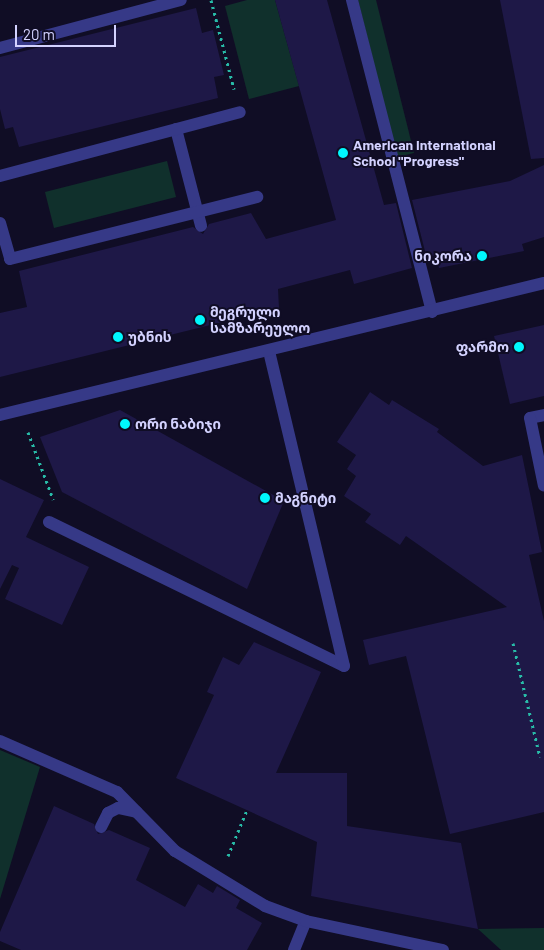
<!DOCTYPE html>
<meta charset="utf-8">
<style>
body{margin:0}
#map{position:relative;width:544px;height:950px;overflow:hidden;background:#100d25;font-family:Barlow,"Noto Sans Georgian",sans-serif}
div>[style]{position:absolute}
.green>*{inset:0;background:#10302c}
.building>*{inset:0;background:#1e1847}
.path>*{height:3px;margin-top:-1.5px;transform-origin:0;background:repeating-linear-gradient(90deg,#28bca8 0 2.5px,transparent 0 6.5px)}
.lane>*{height:12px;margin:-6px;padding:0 6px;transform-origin:6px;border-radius:6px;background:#363987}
.street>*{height:12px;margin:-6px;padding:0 6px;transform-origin:6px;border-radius:6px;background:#363987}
.dots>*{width:14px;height:14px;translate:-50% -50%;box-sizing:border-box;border:2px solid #100d25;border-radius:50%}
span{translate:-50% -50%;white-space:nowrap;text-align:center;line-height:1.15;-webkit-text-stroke:4px #100d25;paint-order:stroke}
.poi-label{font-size:14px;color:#d3d2ff;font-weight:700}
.left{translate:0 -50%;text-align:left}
.right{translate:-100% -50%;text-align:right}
.scale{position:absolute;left:15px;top:25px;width:101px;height:22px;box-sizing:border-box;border:2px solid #d3d2ff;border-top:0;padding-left:6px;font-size:15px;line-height:18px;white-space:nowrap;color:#d3d2ff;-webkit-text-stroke:4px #100d25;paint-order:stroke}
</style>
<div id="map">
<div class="green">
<div style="clip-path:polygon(247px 0,275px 0,299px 86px,249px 99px,225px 6px)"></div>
<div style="clip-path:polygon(358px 0,376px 0,414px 153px,397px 157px)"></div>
<div style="clip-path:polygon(167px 161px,176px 197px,54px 228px,45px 192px)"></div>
<div style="clip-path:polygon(0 750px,40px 767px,0 899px)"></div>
<div style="clip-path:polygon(544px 928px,544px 950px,501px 950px,478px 929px)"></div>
</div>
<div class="building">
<div style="clip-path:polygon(275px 0,327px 0,384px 205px,396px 203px,412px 268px,354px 284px,350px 270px,278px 289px,279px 308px,0 377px,0 313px,27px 307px,19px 271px,193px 227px,203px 234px,209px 224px,251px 213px,266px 239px,336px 220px)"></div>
<div style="clip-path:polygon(500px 0,544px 0,544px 158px,531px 159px)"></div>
<div style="clip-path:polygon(196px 8px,202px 33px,213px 30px,224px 75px,214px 77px,218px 98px,19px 147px,13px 127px,5px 129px,0 109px,0 57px)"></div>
<div style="clip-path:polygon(544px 165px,544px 237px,522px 244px,524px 251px,439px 268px,437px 261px,428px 263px,412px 200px,510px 181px)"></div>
<div style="clip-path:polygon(544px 325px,544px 396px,510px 404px,494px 336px)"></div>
<div style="clip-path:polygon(370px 392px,389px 405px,392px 400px,439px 429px,437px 432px,483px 466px,522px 455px,542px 552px,529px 555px,544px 621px,544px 812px,450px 834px,406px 656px,369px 665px,363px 640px,507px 607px,406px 536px,400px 545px,365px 522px,371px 514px,344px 496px,356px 476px,347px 469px,356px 455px,337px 442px)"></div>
<div style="clip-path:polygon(120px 410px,284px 501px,247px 589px,62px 492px,40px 437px)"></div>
<div style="clip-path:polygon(0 479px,44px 500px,26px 537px,89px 567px,62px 625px,5px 599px,19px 568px,12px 565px,0 589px)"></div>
<div style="clip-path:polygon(254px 642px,321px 672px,276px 773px,347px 773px,347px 826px,461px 843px,478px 929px,311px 896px,317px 842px,176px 778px,214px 695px,207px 692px,223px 657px,239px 665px)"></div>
<div style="clip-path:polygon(54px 806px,94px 824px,98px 834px,109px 830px,150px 848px,136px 880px,185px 907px,198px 884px,213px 893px,217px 886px,240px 900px,236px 908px,262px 923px,247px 950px,21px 950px,0 941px,0 932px)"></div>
</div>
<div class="path">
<div style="left:211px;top:0;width:92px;rotate:75.5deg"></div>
<div style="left:28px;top:432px;width:72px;rotate:69.5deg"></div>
<div style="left:513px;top:643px;width:117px;rotate:76.7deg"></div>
<div style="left:228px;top:856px;width:50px;rotate:-67.6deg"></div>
</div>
<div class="lane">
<div style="left:352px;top:0;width:322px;rotate:75.6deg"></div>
<div style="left:0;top:48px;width:187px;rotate:-14.9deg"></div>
<div style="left:176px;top:129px;width:100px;rotate:75.5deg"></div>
<div style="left:0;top:176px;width:248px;rotate:-14.9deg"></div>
<div style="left:0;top:223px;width:37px;rotate:74deg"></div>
<div style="left:10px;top:259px;width:255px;rotate:-14.1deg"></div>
<div style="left:544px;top:415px;width:14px;rotate:168deg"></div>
<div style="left:530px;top:418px;width:69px;rotate:78.4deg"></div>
<div style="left:49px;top:522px;width:328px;rotate:26deg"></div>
<div style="left:344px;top:666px;width:324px;rotate:-103.4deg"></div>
<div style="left:101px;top:827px;width:16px;rotate:-63deg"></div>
<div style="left:108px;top:813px;width:11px;rotate:-27deg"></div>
<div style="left:118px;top:808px;width:19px;rotate:12deg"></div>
<div style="left:294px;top:950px;width:31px;rotate:-68deg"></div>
</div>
<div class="street">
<div style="left:0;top:415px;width:560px;rotate:-13.64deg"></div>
<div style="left:0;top:741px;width:128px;rotate:23.6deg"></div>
<div style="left:117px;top:792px;width:83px;rotate:45.5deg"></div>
<div style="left:175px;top:851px;width:105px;rotate:31.4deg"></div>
<div style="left:265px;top:906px;width:44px;rotate:20.1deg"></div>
<div style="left:306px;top:921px;width:140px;rotate:12deg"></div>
</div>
<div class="dots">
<div style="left:343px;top:153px;background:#00f7fd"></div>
<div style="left:482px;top:256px;background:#00f7fd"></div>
<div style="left:200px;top:320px;background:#00f7fd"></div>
<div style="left:118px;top:337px;background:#00f7fd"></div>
<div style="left:519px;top:347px;background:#00f7fd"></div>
<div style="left:125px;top:424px;background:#00f7fd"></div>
<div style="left:265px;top:498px;background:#00f7fd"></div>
</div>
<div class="poi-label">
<span class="left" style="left:353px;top:153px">American International<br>School "Progress"</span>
<span class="right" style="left:472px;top:256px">ნიკორა</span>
<span class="left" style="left:210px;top:320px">მეგრული<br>სამზარეულო</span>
<span class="left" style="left:128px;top:337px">უბნის</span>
<span class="right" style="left:509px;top:347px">ფარმო</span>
<span class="left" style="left:135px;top:424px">ორი ნაბიჯი</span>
<span class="left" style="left:275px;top:498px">მაგნიტი</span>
</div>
<div class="scale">20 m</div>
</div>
